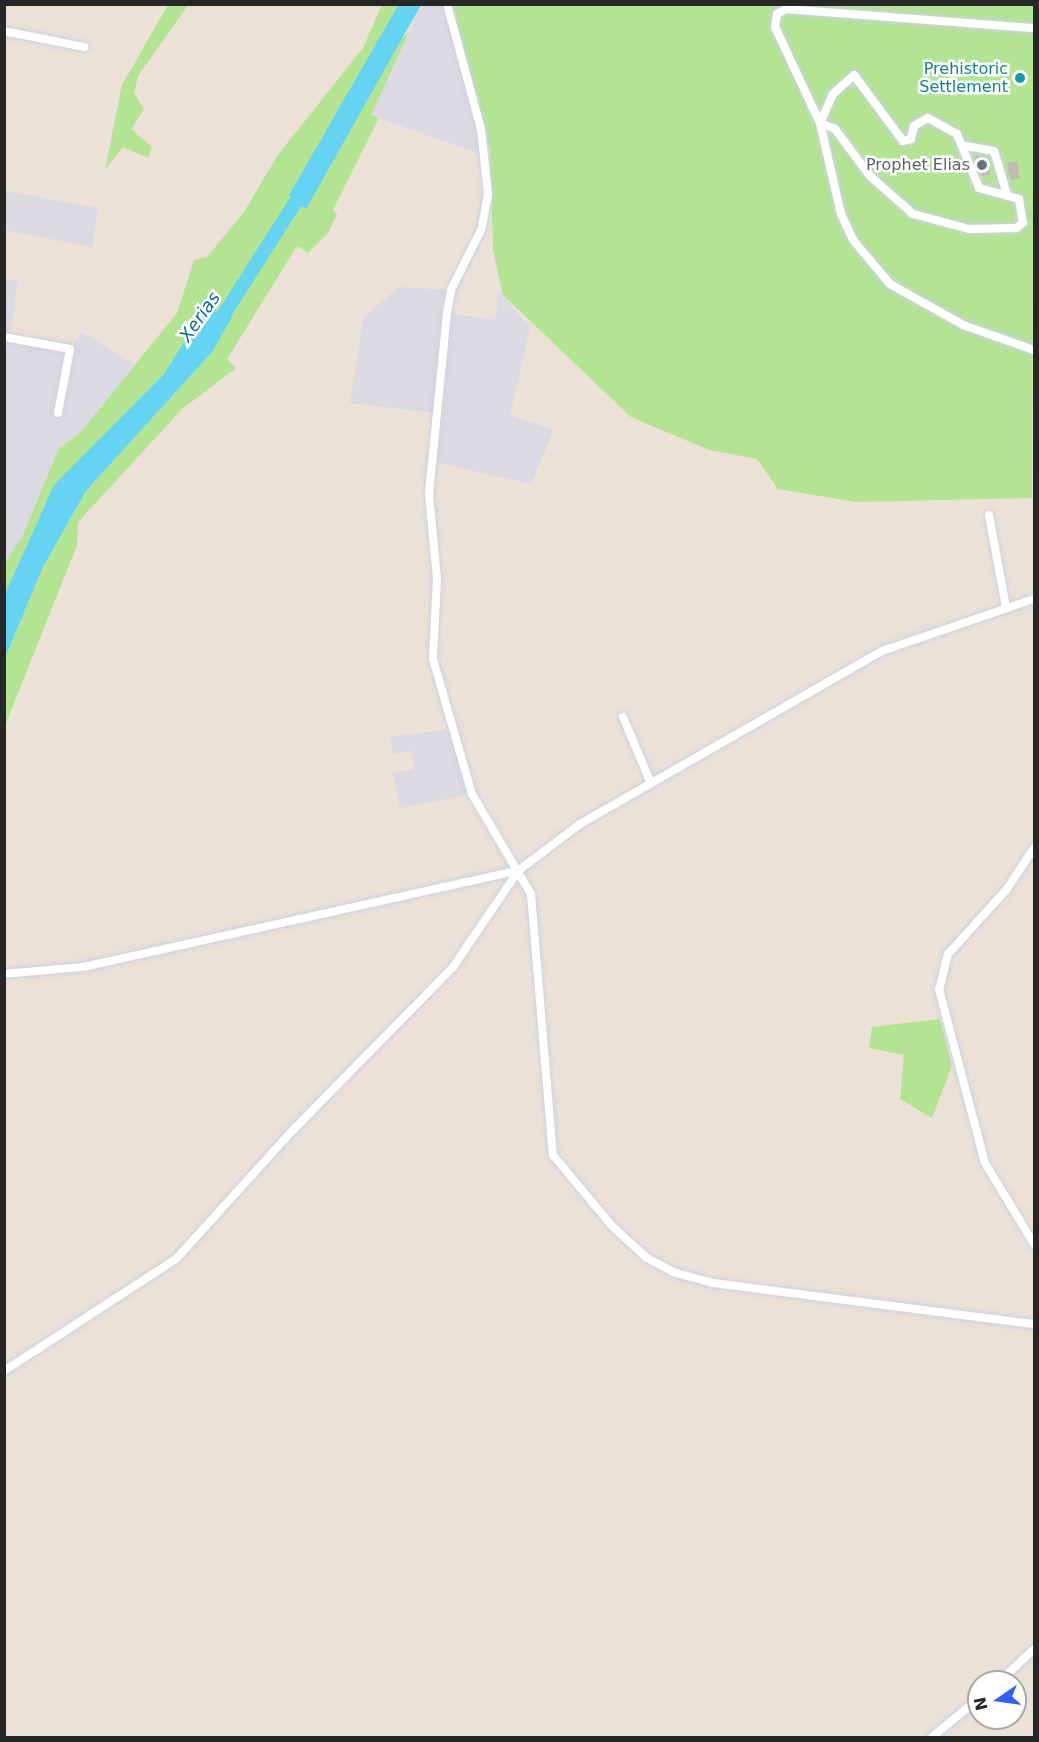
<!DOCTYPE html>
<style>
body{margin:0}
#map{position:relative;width:1039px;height:1742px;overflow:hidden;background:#ebe1d7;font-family:"DejaVu Sans",sans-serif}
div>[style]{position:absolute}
.industrial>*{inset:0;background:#dbd9e2}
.green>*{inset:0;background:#b2e491}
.water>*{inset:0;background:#65d3f2}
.river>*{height:14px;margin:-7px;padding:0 7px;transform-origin:7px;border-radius:7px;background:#65d3f2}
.building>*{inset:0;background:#c2bbb5}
.roads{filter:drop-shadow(0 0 2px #cdd2e1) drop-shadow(0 0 2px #cdd2e1)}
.minor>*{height:8px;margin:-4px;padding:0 4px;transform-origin:4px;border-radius:4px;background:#fff}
.dots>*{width:16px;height:16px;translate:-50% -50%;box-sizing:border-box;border:3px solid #fff;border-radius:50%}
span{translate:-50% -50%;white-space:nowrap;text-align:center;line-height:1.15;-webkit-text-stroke:5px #fff;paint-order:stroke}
.culture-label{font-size:16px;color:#0d838f}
.right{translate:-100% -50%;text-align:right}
.worship-label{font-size:16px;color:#5b616d}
.water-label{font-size:18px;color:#096f99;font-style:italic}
.frame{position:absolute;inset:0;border:6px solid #272727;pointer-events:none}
.north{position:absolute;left:967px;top:1670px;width:60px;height:60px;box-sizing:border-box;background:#fff;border:2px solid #a9a9a9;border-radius:50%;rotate:257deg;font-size:16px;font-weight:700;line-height:24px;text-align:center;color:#272727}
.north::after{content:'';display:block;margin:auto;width:21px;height:27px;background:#3061ff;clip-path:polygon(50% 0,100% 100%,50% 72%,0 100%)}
</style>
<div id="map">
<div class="industrial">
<div style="clip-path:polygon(421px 5px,447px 5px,486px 156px,370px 115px)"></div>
<div style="clip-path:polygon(5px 191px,98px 208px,92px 247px,5px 230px)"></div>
<div style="clip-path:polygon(5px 279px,18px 281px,10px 338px,70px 349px,81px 332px,135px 364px,79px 434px,59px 448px,23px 535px,5px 563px)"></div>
<div style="clip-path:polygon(399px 287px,451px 290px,447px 313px,495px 320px,499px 291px,530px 328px,510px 415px,554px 430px,531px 484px,431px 461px,436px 413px,350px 403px,363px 318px)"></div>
<div style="clip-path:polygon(453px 729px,472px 794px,400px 808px,393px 773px,414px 769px,412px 751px,393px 754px,390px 737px)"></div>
</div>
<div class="green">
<div style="clip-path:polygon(168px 5px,188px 5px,138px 76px,134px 93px,144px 109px,131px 129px,152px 147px,148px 158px,123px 147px,105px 170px,122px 85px)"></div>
<div style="clip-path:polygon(382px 5px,399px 5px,289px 195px,306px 208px,396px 44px,409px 32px,371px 115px,379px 118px,333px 210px,337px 214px,328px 233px,308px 253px,297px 246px,227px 359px,236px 368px,182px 409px,78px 522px,77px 545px,5px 726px,5px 658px,43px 567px,86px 491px,212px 352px,206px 307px,164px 374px,54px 485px,5px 594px,5px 563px,23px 535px,59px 448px,79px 434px,177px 313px,194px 260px,207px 257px,244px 212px,277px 156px,363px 48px)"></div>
<div style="clip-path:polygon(449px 5px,1034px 5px,1032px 498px,856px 502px,778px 489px,757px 459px,709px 450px,631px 417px,503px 295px,493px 250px,490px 152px)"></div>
<div style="clip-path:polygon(940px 1019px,952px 1066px,932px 1118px,900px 1099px,904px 1055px,869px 1048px,872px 1027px)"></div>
</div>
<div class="water">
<div style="clip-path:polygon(399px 4px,421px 5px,306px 209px,289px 195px)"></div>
<div style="clip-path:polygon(206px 307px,232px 317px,212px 352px,86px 491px,43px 567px,5px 658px,5px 594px,54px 485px,164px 374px)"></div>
</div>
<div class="river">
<div style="left:214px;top:330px;width:169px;rotate:-57.5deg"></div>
</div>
<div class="building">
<div style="clip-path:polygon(974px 156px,987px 156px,990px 175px,981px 176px)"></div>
<div style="clip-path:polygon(1017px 161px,1020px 178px,1010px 180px,1007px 163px)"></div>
</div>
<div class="roads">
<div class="minor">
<div style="left:447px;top:4px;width:130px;rotate:74.8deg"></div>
<div style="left:481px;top:129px;width:66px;rotate:83.9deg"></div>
<div style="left:488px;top:195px;width:36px;rotate:101deg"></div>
<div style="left:481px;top:230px;width:67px;rotate:116.6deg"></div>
<div style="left:451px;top:290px;width:23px;rotate:100deg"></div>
<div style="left:447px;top:313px;width:182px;rotate:95.7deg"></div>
<div style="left:429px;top:494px;width:85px;rotate:84.6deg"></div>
<div style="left:437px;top:579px;width:80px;rotate:92.9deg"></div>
<div style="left:433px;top:659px;width:141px;rotate:73.9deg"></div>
<div style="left:472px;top:794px;width:116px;rotate:59.5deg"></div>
<div style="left:531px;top:894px;width:262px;rotate:85.2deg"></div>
<div style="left:553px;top:1155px;width:92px;rotate:50.3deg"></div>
<div style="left:612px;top:1226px;width:47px;rotate:42.4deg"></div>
<div style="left:647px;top:1258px;width:30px;rotate:28deg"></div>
<div style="left:673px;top:1272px;width:41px;rotate:15.4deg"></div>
<div style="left:713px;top:1283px;width:324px;rotate:7.3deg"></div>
<div style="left:4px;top:31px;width:82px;rotate:11.3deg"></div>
<div style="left:820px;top:123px;width:32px;rotate:-66deg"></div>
<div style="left:833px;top:94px;width:28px;rotate:-42deg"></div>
<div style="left:854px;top:75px;width:82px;rotate:53.4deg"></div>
<div style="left:903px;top:141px;width:8px;rotate:-14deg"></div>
<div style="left:911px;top:139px;width:13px;rotate:-77deg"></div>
<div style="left:914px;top:126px;width:16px;rotate:-30deg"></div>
<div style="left:928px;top:118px;width:33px;rotate:29deg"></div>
<div style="left:957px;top:134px;width:58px;rotate:67.8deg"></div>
<div style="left:979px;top:188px;width:41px;rotate:15.4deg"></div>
<div style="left:1019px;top:199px;width:24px;rotate:81deg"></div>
<div style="left:1023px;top:223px;width:9px;rotate:144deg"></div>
<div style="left:1016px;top:228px;width:47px;rotate:178.8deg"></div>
<div style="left:969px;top:229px;width:58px;rotate:-165deg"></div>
<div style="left:913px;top:214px;width:57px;rotate:-138.5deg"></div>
<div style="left:870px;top:176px;width:59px;rotate:-126.7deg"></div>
<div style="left:835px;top:129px;width:16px;rotate:-158deg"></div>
<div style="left:820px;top:123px;width:93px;rotate:77deg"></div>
<div style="left:841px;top:214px;width:29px;rotate:65deg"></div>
<div style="left:853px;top:240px;width:57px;rotate:49.9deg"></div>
<div style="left:890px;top:284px;width:84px;rotate:29.3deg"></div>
<div style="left:963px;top:325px;width:75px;rotate:19.4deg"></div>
<div style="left:820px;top:123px;width:106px;rotate:-115.1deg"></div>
<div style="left:775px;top:27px;width:13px;rotate:-81deg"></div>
<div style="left:777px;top:14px;width:10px;rotate:-29deg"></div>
<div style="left:786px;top:9px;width:249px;rotate:4.4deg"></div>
<div style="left:966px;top:146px;width:28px;rotate:10deg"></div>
<div style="left:994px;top:151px;width:42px;rotate:73.3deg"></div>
<div style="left:4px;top:337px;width:67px;rotate:10.3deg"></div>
<div style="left:70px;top:349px;width:65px;rotate:100.6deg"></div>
<div style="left:989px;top:515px;width:95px;rotate:79.6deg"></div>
<div style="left:623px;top:717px;width:69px;rotate:67.1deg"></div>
<div style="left:1034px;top:848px;width:49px;rotate:123.4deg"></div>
<div style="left:1007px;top:889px;width:88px;rotate:132.2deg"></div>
<div style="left:948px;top:954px;width:36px;rotate:104deg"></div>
<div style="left:939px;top:989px;width:180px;rotate:75.2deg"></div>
<div style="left:985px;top:1163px;width:95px;rotate:58.8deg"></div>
<div style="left:4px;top:974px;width:79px;rotate:-5.1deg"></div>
<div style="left:83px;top:967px;width:447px;rotate:-12.5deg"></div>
<div style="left:4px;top:1371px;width:205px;rotate:-33.1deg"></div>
<div style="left:176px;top:1259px;width:176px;rotate:-47.8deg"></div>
<div style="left:294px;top:1129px;width:227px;rotate:-45.5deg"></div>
<div style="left:453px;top:967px;width:117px;rotate:-55.8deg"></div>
<div style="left:519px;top:870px;width:76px;rotate:-37deg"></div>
<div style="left:580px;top:824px;width:348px;rotate:-29.8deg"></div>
<div style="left:882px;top:651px;width:161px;rotate:-18.9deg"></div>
<div style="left:999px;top:1682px;width:48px;rotate:-43.3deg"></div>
<div style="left:931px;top:1738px;width:62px;rotate:-39.8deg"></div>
</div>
</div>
<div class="dots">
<div style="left:1020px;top:78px;background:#0f9aa8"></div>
<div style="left:982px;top:165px;background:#6b7280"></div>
</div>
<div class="culture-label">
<span class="right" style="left:1008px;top:78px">Prehistoric<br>Settlement</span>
</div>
<div class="worship-label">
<span class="right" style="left:970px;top:165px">Prophet Elias</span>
</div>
<div class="water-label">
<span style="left:200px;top:317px;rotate:-55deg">Xerias</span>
</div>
<div class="frame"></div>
<div class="north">N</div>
</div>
